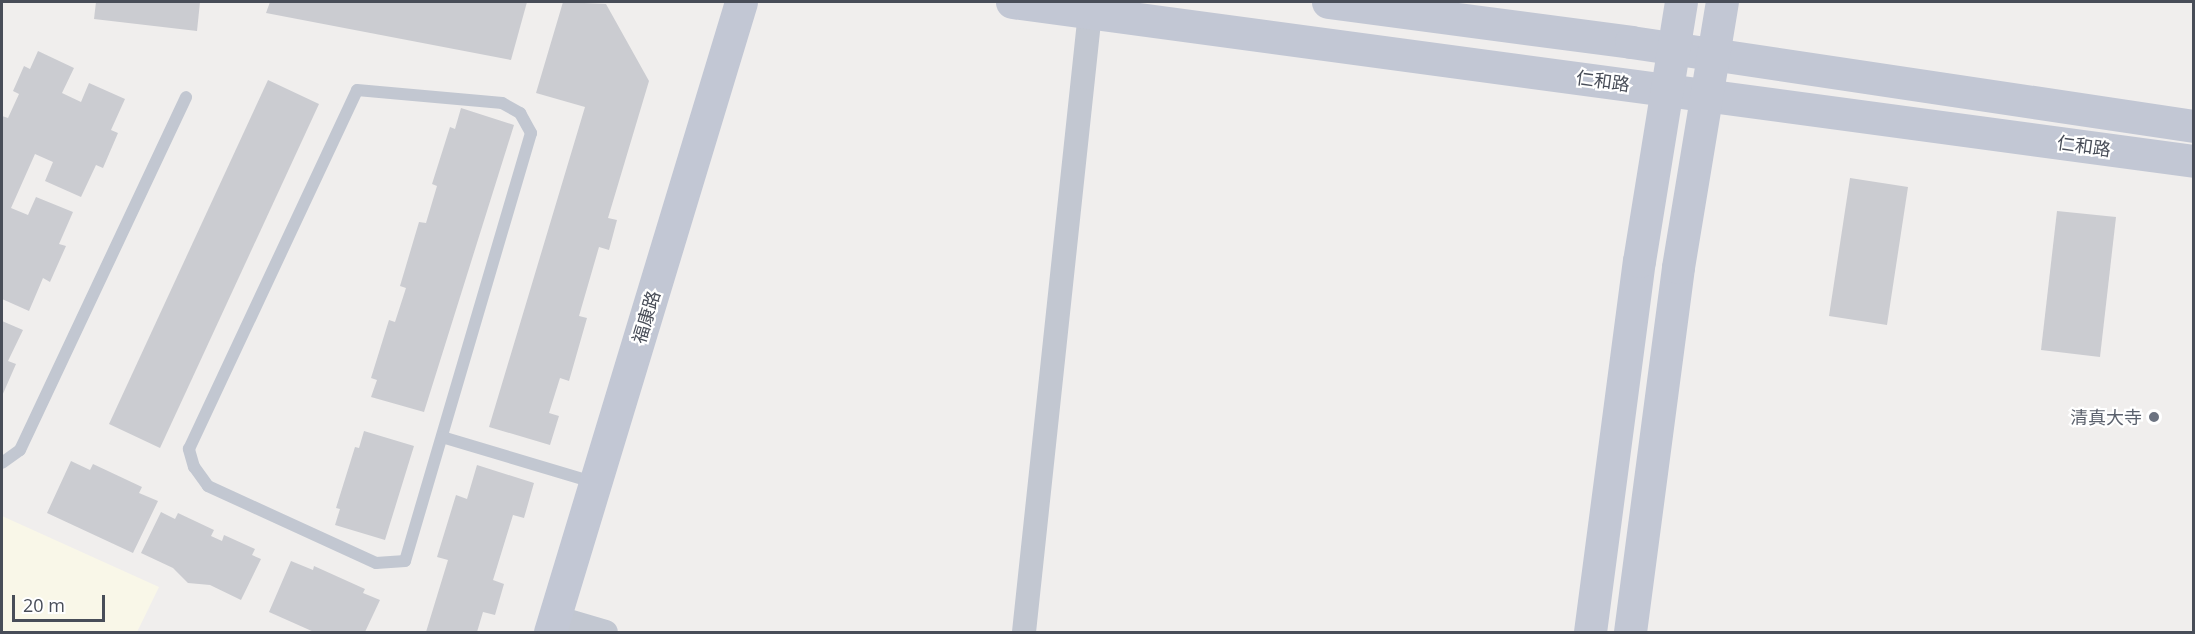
<!DOCTYPE html>
<meta charset="utf-8">
<style>
body{margin:0}
#map{position:relative;width:2195px;height:634px;overflow:hidden;background:#f0eeed;font-family:"Open Sans","Noto Sans SC",sans-serif}
div>[style]{position:absolute}
.commercial>*{inset:0;background:#f9f7e8}
.building>*{inset:0;background:#cbccd1}
.lane>*{height:12px;margin:-6px;padding:0 6px;transform-origin:6px;border-radius:6px;background:#c2c7d1}
.street>*{height:24px;margin:-12px;padding:0 12px;transform-origin:12px;border-radius:12px;background:#c2c7d1}
.secondary>*{height:33px;margin:-16.5px;padding:0 16.5px;transform-origin:16.5px;border-radius:16.5px;background:#c2c7d4}
.dots>*{width:16px;height:16px;translate:-50% -50%;box-sizing:border-box;border:3px solid #fff;border-radius:50%}
span{translate:-50% -50%;white-space:nowrap;text-align:center;line-height:1.15;-webkit-text-stroke:4.5px #fff;paint-order:stroke}
.street-label{font-size:18px;color:#484d58}
.worship-label{font-size:18px;color:#5b616d}
.right{translate:-100% -50%;text-align:right}
.frame{position:absolute;inset:0;border:3px solid #484d58;pointer-events:none}
.scale{position:absolute;left:12px;top:595px;width:93px;height:27px;box-sizing:border-box;border:3px solid #484d58;border-top:0;padding-left:8px;font-size:18px;line-height:21px;white-space:nowrap;color:#484d58;-webkit-text-stroke:4px #fff;paint-order:stroke}
</style>
<div id="map">
<div class="commercial">
<div style="clip-path:polygon(2px 516px,159px 587px,137px 632px,2px 632px)"></div>
</div>
<div class="building">
<div style="clip-path:polygon(96px 2px,200px 2px,197px 31px,94px 19px)"></div>
<div style="clip-path:polygon(270px 2px,527px 2px,511px 60px,266px 13px)"></div>
<div style="clip-path:polygon(563px 2px,606px 4px,649px 81px,608px 218px,617px 220px,609px 250px,599px 247px,579px 316px,587px 318px,569px 381px,560px 378px,549px 413px,559px 416px,550px 445px,489px 427px,585px 107px,536px 93px)"></div>
<div style="clip-path:polygon(38px 51px,74px 68px,62px 93px,81px 102px,89px 83px,125px 99px,111px 130px,118px 133px,103px 168px,96px 165px,81px 197px,45px 181px,53px 162px,35px 154px,11px 208px,28px 215px,36px 197px,73px 212px,59px 244px,66px 246px,50px 282px,43px 278px,29px 311px,2px 299px,2px 116px,8px 118px,19px 94px,13px 91px,24px 66px,30px 69px)"></div>
<div style="clip-path:polygon(268px 80px,319px 104px,160px 448px,109px 424px)"></div>
<div style="clip-path:polygon(461px 108px,514px 125px,424px 412px,371px 397px,377px 380px,371px 378px,389px 320px,395px 322px,406px 288px,400px 286px,419px 222px,426px 223px,437px 186px,432px 184px,450px 127px,455px 129px)"></div>
<div style="clip-path:polygon(1850px 178px,1908px 187px,1887px 325px,1829px 316px)"></div>
<div style="clip-path:polygon(2057px 211px,2116px 217px,2100px 357px,2041px 350px)"></div>
<div style="clip-path:polygon(2px 321px,23px 330px,8px 361px,16px 364px,2px 396px)"></div>
<div style="clip-path:polygon(364px 431px,414px 446px,385px 540px,335px 525px,340px 509px,336px 508px,355px 447px,359px 448px)"></div>
<div style="clip-path:polygon(71px 461px,90px 470px,93px 464px,142px 487px,139px 493px,158px 501px,133px 553px,47px 513px)"></div>
<div style="clip-path:polygon(477px 465px,534px 483px,524px 518px,513px 515px,493px 580px,504px 584px,495px 615px,483px 612px,477px 632px,426px 632px,448px 560px,437px 557px,456px 495px,467px 499px)"></div>
<div style="clip-path:polygon(161px 512px,175px 519px,178px 513px,214px 530px,211px 536px,222px 541px,224px 535px,255px 549px,252px 555px,261px 559px,241px 600px,210px 585px,188px 583px,173px 568px,141px 553px)"></div>
<div style="clip-path:polygon(291px 561px,313px 570px,314px 566px,365px 589px,363px 593px,380px 600px,365px 632px,314px 632px,269px 612px)"></div>
</div>
<div class="lane">
<div style="left:357px;top:90px;width:146px;rotate:5.1deg"></div>
<div style="left:502px;top:103px;width:21px;rotate:29deg"></div>
<div style="left:520px;top:113px;width:23px;rotate:61deg"></div>
<div style="left:531px;top:133px;width:446px;rotate:106.4deg"></div>
<div style="left:405px;top:561px;width:29px;rotate:176deg"></div>
<div style="left:376px;top:563px;width:185px;rotate:-155.4deg"></div>
<div style="left:208px;top:486px;width:24px;rotate:-126deg"></div>
<div style="left:194px;top:467px;width:19px;rotate:-106deg"></div>
<div style="left:189px;top:449px;width:396px;rotate:-64.9deg"></div>
<div style="left:442px;top:437px;width:158px;rotate:16.6deg"></div>
<div style="left:2px;top:463px;width:22px;rotate:-36deg"></div>
<div style="left:20px;top:450px;width:390px;rotate:-64.8deg"></div>
</div>
<div class="street">
<div style="left:555px;top:617px;width:53px;rotate:16.4deg"></div>
<div style="left:1024px;top:632px;width:624px;rotate:-83.92deg"></div>
</div>
<div class="secondary">
<div style="left:1012px;top:2px;width:1193px;rotate:7.66deg"></div>
<div style="left:1328px;top:2px;width:306px;rotate:7.5deg"></div>
<div style="left:1631px;top:42px;width:569px;rotate:8.49deg"></div>
<div style="left:550px;top:632px;width:658px;rotate:-73.13deg"></div>
<div style="left:1590px;top:632px;width:374px;rotate:-82.5deg"></div>
<div style="left:1639px;top:261px;width:262px;rotate:-80.8deg"></div>
<div style="left:1630px;top:632px;width:368px;rotate:-82.5deg"></div>
<div style="left:1678px;top:267px;width:269px;rotate:-80.6deg"></div>
</div>
<div class="dots">
<div style="left:2154px;top:417px;background:#6b7280"></div>
</div>
<div class="street-label">
<span style="left:1603px;top:81px;rotate:8deg">仁和路</span>
<span style="left:2084px;top:146px;rotate:8deg">仁和路</span>
<span style="left:646px;top:317px;rotate:-73deg">福康路</span>
</div>
<div class="worship-label">
<span class="right" style="left:2142px;top:417px">清真大寺</span>
</div>
<div class="frame"></div>
<div class="scale">20 m</div>
</div>
